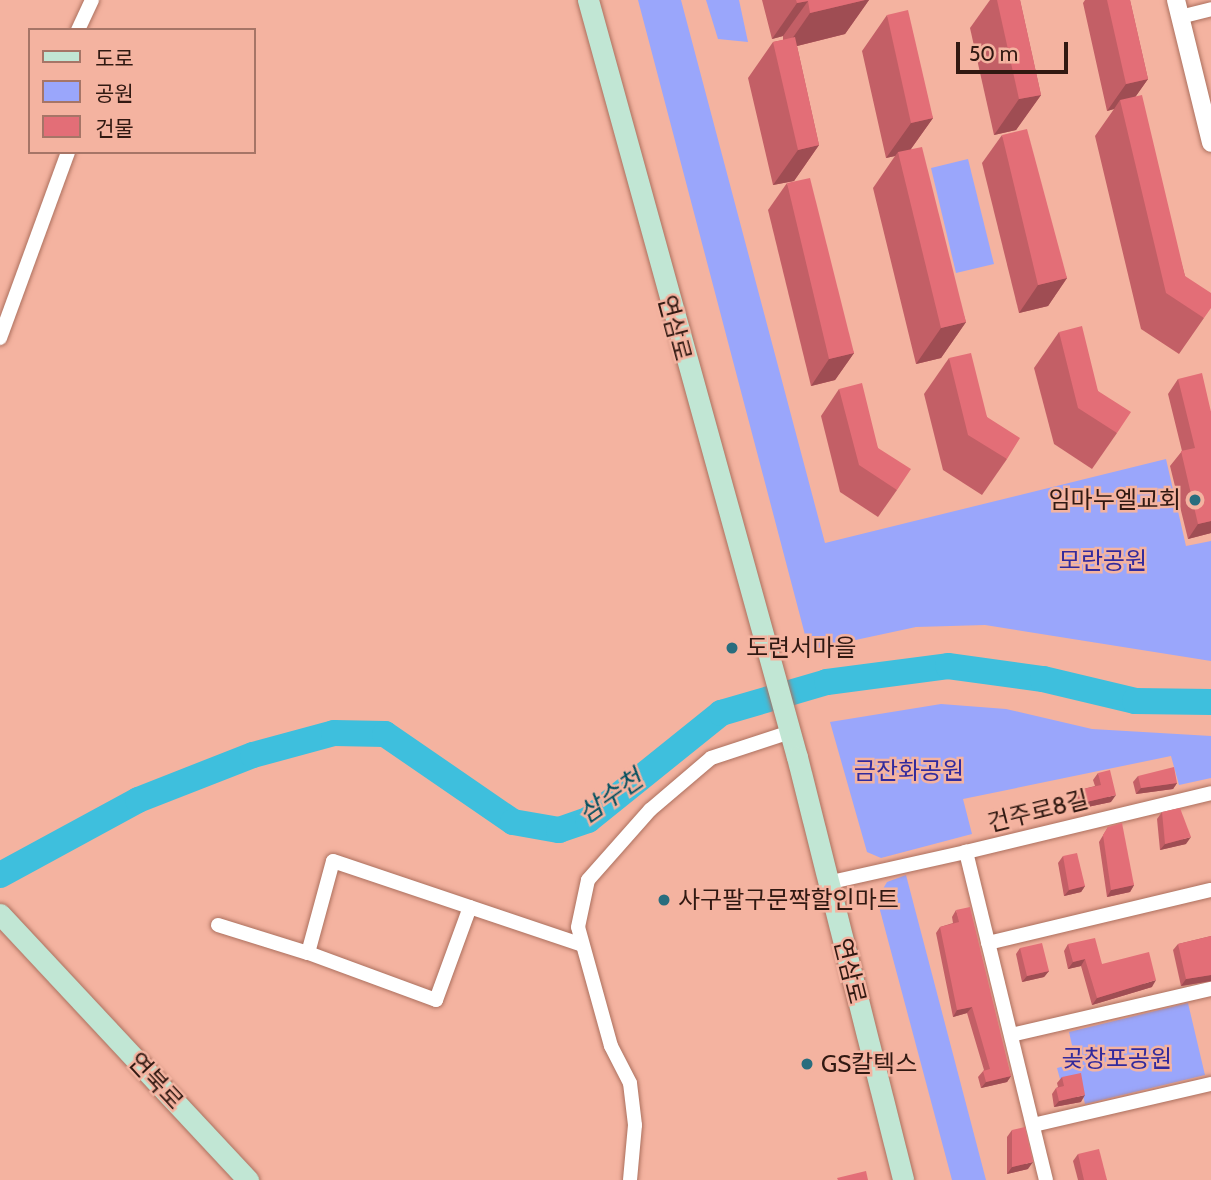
<!DOCTYPE html>
<meta charset="utf-8">
<style>
body{margin:0}
#map{position:relative;width:1211px;height:1180px;overflow:hidden;background:#f4b3a0;font-family:Cabin,"Noto Sans KR",sans-serif}
div>[style]{position:absolute}
.green>*{inset:0;background:#9aa6fb}
.river>*{height:26px;margin:-13px;padding:0 13px;transform-origin:13px;border-radius:13px;background:#3ebfdd}
.roads{filter:drop-shadow(0 0 2px #ac705e) drop-shadow(0 0 2px #ac705e)}
.minor>*{height:14px;margin:-7px;padding:0 7px;transform-origin:7px;border-radius:7px;background:#fff}
.tertiary>*{height:18px;margin:-9px;padding:0 9px;transform-origin:9px;border-radius:9px;background:#fff}
.secondary>*{height:21px;margin:-10.5px;padding:0 10.5px;transform-origin:10.5px;border-radius:10.5px;background:#c1e6d4}
.wall>*{inset:0;background:#c35f66}
.shaded-wall>*{inset:0;background:#9f4d53}
.building>*{inset:0;background:#e36e77}
.dots>*{width:19px;height:19px;translate:-50% -50%;box-sizing:border-box;border:4px solid #f4b3a0;border-radius:50%}
span{translate:-50% -50%;white-space:nowrap;text-align:center;line-height:1.15;-webkit-text-stroke:5px #f4b3a0;paint-order:stroke}
.street-label{font-size:24px;color:#311912}
.poi-label{font-size:24px;color:#311912}
.right{translate:-100% -50%;text-align:right}
.left{translate:0 -50%;text-align:left}
.park-label{font-size:24px;color:#322a9c}
.water-label{font-size:26px;color:#025060;font-style:italic}
.legend{position:absolute;left:28px;top:28px;width:228px;height:126px;box-sizing:border-box;background:#f4b3a0;border:2px solid #a67567;margin:0;padding:9px 12px;list-style:none;font-size:21px;color:#311912}
.legend li{display:flex;align-items:center;gap:14px;height:35px}
.legend b{width:35px;border:2px solid #a67567}
.scale{position:absolute;left:956px;top:42px;width:112px;height:32px;box-sizing:border-box;border:4px solid #311912;border-top:0;padding-left:9px;font-size:21px;line-height:24px;white-space:nowrap;color:#311912;-webkit-text-stroke:5px #f4b3a0;paint-order:stroke}
</style>
<div id="map">
<div class="green">
<div style="clip-path:polygon(638px 0,681px 0,825px 543px,1166px 459px,1186px 546px,1211px 541px,1211px 661px,985px 625px,916px 627px,809px 650px)"></div>
<div style="clip-path:polygon(706px 0,739px 0,748px 42px,718px 39px)"></div>
<div style="clip-path:polygon(968px 159px,994px 264px,956px 273px,931px 168px)"></div>
<div style="clip-path:polygon(941px 704px,1006px 709px,1092px 729px,1211px 736px,1211px 778px,1179px 785px,1171px 756px,963px 799px,972px 834px,881px 858px,867px 852px,830px 722px)"></div>
<div style="clip-path:polygon(906px 875px,986px 1180px,952px 1180px,877px 899px,887px 882px)"></div>
<div style="clip-path:polygon(1188px 1003px,1205px 1075px,1085px 1104px,1078px 1075px,1060px 1079px,1057px 1068px,1076px 1063px,1069px 1032px)"></div>
</div>
<div class="river">
<div style="left:0;top:875px;width:157px;rotate:-28.5deg"></div>
<div style="left:138px;top:800px;width:123px;rotate:-21.4deg"></div>
<div style="left:253px;top:755px;width:84px;rotate:-15.2deg"></div>
<div style="left:334px;top:733px;width:51px;rotate:1.1deg"></div>
<div style="left:385px;top:734px;width:155px;rotate:34.5deg"></div>
<div style="left:513px;top:822px;width:47px;rotate:9.9deg"></div>
<div style="left:559px;top:830px;width:31px;rotate:-19deg"></div>
<div style="left:588px;top:820px;width:171px;rotate:-38.8deg"></div>
<div style="left:721px;top:713px;width:110px;rotate:-16.3deg"></div>
<div style="left:827px;top:682px;width:122px;rotate:-7.5deg"></div>
<div style="left:948px;top:666px;width:96px;rotate:7.8deg"></div>
<div style="left:1043px;top:679px;width:95px;rotate:13.4deg"></div>
<div style="left:1135px;top:701px;width:76px;rotate:0.8deg"></div>
</div>
<div class="roads">
<div class="minor">
<div style="left:1180px;top:17px;width:32px;rotate:-14deg"></div>
<div style="left:78px;top:30px;width:33px;rotate:-65deg"></div>
<div style="left:0;top:338px;width:198px;rotate:-69.9deg"></div>
<div style="left:827px;top:883px;width:142px;rotate:-12.6deg"></div>
<div style="left:470px;top:907px;width:99px;rotate:110.1deg"></div>
<div style="left:436px;top:1000px;width:136px;rotate:-159.8deg"></div>
<div style="left:308px;top:953px;width:95px;rotate:-74.8deg"></div>
<div style="left:333px;top:861px;width:263px;rotate:18.6deg"></div>
<div style="left:218px;top:925px;width:94px;rotate:17.3deg"></div>
<div style="left:988px;top:943px;width:229px;rotate:-13.4deg"></div>
<div style="left:1011px;top:1035px;width:205px;rotate:-13deg"></div>
<div style="left:1033px;top:1125px;width:183px;rotate:-13deg"></div>
<div style="left:630px;top:1180px;width:55px;rotate:-84.8deg"></div>
<div style="left:635px;top:1125px;width:42px;rotate:-96.8deg"></div>
<div style="left:630px;top:1083px;width:42px;rotate:-117.2deg"></div>
<div style="left:611px;top:1046px;width:123px;rotate:-105.5deg"></div>
<div style="left:578px;top:927px;width:48px;rotate:-78deg"></div>
<div style="left:588px;top:880px;width:94px;rotate:-48.5deg"></div>
<div style="left:650px;top:810px;width:80px;rotate:-40.4deg"></div>
<div style="left:711px;top:758px;width:83px;rotate:-18.2deg"></div>
<div style="left:1046px;top:1180px;width:338px;rotate:-103.7deg"></div>
<div style="left:966px;top:852px;width:252px;rotate:-13.5deg"></div>
</div>
<div class="tertiary">
<div style="left:1176px;top:0;width:147px;rotate:76.2deg"></div>
</div>
<div class="secondary">
<div style="left:588px;top:0;width:785px;rotate:74.57deg"></div>
<div style="left:797px;top:757px;width:436px;rotate:75.9deg"></div>
<div style="left:0;top:914px;width:364px;rotate:47deg"></div>
</div>
</div>
<div class="wall">
<div style="clip-path:polygon(762px 0,869px 0,845px 34px,797px 46px,819px 145px,794px 181px,773px 185px,748px 78px,773px 42px,783px 40px,783px 36px,772px 39px)"></div>
<div style="clip-path:polygon(990px 0,1020px 0,1041px 95px,1016px 130px,994px 135px,970px 28px)"></div>
<div style="clip-path:polygon(1085px 0,1130px 0,1148px 79px,1135px 97px,1185px 276px,1204px 318px,1179px 354px,1141px 329px,1095px 136px,1114px 109px,1107px 111px,1083px 3px)"></div>
<div style="clip-path:polygon(887px 15px,933px 118px,911px 149px,966px 322px,941px 358px,916px 364px,873px 188px,895px 156px,886px 158px,862px 51px)"></div>
<div style="clip-path:polygon(1002px 135px,1067px 278px,1048px 306px,1019px 313px,982px 163px)"></div>
<div style="clip-path:polygon(787px 183px,854px 353px,835px 380px,811px 386px,768px 210px)"></div>
<div style="clip-path:polygon(1059px 332px,1098px 391px,1117px 433px,1092px 469px,1054px 444px,1034px 368px)"></div>
<div style="clip-path:polygon(949px 358px,987px 417px,1007px 459px,982px 495px,943px 470px,924px 394px)"></div>
<div style="clip-path:polygon(1178px 379px,1211px 412px,1211px 533px,1188px 539px,1170px 466px,1182px 451px,1168px 394px)"></div>
<div style="clip-path:polygon(839px 389px,878px 448px,897px 490px,878px 517px,840px 492px,821px 416px)"></div>
<div style="clip-path:polygon(1098px 773px,1111px 802px,1078px 809px,1074px 796px,1079px 790px,1095px 786px,1093px 780px)"></div>
<div style="clip-path:polygon(1138px 776px,1177px 783px,1173px 789px,1136px 794px,1133px 782px)"></div>
<div style="clip-path:polygon(1162px 812px,1186px 844px,1160px 850px,1157px 819px)"></div>
<div style="clip-path:polygon(1108px 827px,1134px 885px,1130px 892px,1107px 897px,1099px 842px)"></div>
<div style="clip-path:polygon(1063px 856px,1085px 886px,1081px 892px,1064px 896px,1058px 863px)"></div>
<div style="clip-path:polygon(956px 910px,1011px 1076px,1007px 1082px,981px 1088px,978px 1077px,984px 1070px,967px 1013px,953px 1017px,936px 933px,940px 927px,953px 923px,952px 917px)"></div>
<div style="clip-path:polygon(1211px 936px,1211px 981px,1181px 986px,1173px 950px,1178px 944px)"></div>
<div style="clip-path:polygon(1068px 944px,1102px 964px,1152px 987px,1092px 1005px,1081px 966px,1068px 969px,1064px 951px)"></div>
<div style="clip-path:polygon(1020px 948px,1049px 971px,1044px 977px,1022px 982px,1016px 954px)"></div>
<div style="clip-path:polygon(1062px 1077px,1081px 1102px,1054px 1107px,1052px 1094px,1056px 1088px,1058px 1087px,1057px 1083px)"></div>
<div style="clip-path:polygon(1012px 1130px,1028px 1169px,1007px 1174px,1007px 1137px)"></div>
<div style="clip-path:polygon(1078px 1154px,1107px 1180px,1078px 1180px,1073px 1161px)"></div>
</div>
<div class="shaded-wall">
<div style="clip-path:polygon(865px 0,869px 0,845px 34px,785px 49px,810px 13px)"></div>
<div style="clip-path:polygon(808px 1px,783px 36px,772px 39px,797px 3px)"></div>
<div style="clip-path:polygon(1148px 79px,1129px 106px,1120px 100px,1114px 109px,1107px 111px,1126px 84px)"></div>
<div style="clip-path:polygon(1041px 95px,1016px 130px,994px 135px,1019px 99px)"></div>
<div style="clip-path:polygon(933px 118px,908px 153px,898px 152px,895px 156px,886px 158px,911px 123px)"></div>
<div style="clip-path:polygon(819px 145px,794px 181px,773px 185px,798px 150px)"></div>
<div style="clip-path:polygon(1067px 278px,1048px 306px,1019px 313px,1038px 285px)"></div>
<div style="clip-path:polygon(966px 322px,941px 358px,916px 364px,941px 328px)"></div>
<div style="clip-path:polygon(854px 353px,835px 380px,811px 386px,829px 359px)"></div>
<div style="clip-path:polygon(1211px 521px,1211px 533px,1188px 539px,1198px 524px)"></div>
<div style="clip-path:polygon(1177px 783px,1173px 789px,1136px 794px,1141px 788px)"></div>
<div style="clip-path:polygon(1116px 795px,1111px 802px,1078px 809px,1082px 803px)"></div>
<div style="clip-path:polygon(1191px 837px,1186px 844px,1160px 850px,1165px 844px)"></div>
<div style="clip-path:polygon(1134px 885px,1130px 892px,1107px 897px,1111px 890px)"></div>
<div style="clip-path:polygon(1085px 886px,1081px 892px,1064px 896px,1069px 890px)"></div>
<div style="clip-path:polygon(1085px 959px,1081px 966px,1068px 969px,1073px 962px)"></div>
<div style="clip-path:polygon(1049px 971px,1044px 977px,1022px 982px,1027px 976px)"></div>
<div style="clip-path:polygon(1211px 975px,1211px 981px,1181px 986px,1186px 979px)"></div>
<div style="clip-path:polygon(1156px 980px,1152px 987px,1092px 1005px,1097px 998px)"></div>
<div style="clip-path:polygon(972px 1007px,967px 1013px,953px 1017px,957px 1010px)"></div>
<div style="clip-path:polygon(1011px 1076px,1007px 1082px,981px 1088px,986px 1082px)"></div>
<div style="clip-path:polygon(1085px 1095px,1081px 1102px,1054px 1107px,1059px 1101px)"></div>
<div style="clip-path:polygon(1033px 1162px,1028px 1169px,1007px 1174px,1012px 1167px)"></div>
</div>
<div class="building">
<div style="clip-path:polygon(796px 0,865px 0,810px 13px,808px 1px,797px 3px)"></div>
<div style="clip-path:polygon(997px 0,1020px 0,1041px 95px,1019px 99px)"></div>
<div style="clip-path:polygon(1107px 0,1130px 0,1148px 79px,1126px 84px)"></div>
<div style="clip-path:polygon(908px 10px,933px 118px,911px 123px,887px 15px)"></div>
<div style="clip-path:polygon(795px 37px,819px 145px,798px 150px,773px 42px)"></div>
<div style="clip-path:polygon(1142px 95px,1185px 276px,1211px 293px,1211px 308px,1204px 318px,1166px 293px,1120px 100px)"></div>
<div style="clip-path:polygon(1027px 129px,1067px 278px,1038px 285px,1002px 135px)"></div>
<div style="clip-path:polygon(922px 147px,966px 322px,941px 328px,898px 152px)"></div>
<div style="clip-path:polygon(810px 178px,854px 353px,829px 359px,787px 183px)"></div>
<div style="clip-path:polygon(1082px 326px,1098px 391px,1131px 412px,1117px 433px,1078px 408px,1059px 332px)"></div>
<div style="clip-path:polygon(971px 353px,987px 417px,1020px 438px,1007px 459px,968px 435px,949px 358px)"></div>
<div style="clip-path:polygon(1202px 373px,1211px 412px,1211px 521px,1198px 524px,1181px 451px,1195px 448px,1178px 379px)"></div>
<div style="clip-path:polygon(862px 383px,878px 448px,911px 469px,897px 490px,859px 465px,839px 389px)"></div>
<div style="clip-path:polygon(1174px 767px,1177px 783px,1141px 788px,1138px 776px)"></div>
<div style="clip-path:polygon(1110px 770px,1116px 795px,1082px 803px,1079px 790px,1101px 785px,1098px 773px)"></div>
<div style="clip-path:polygon(1180px 808px,1191px 837px,1165px 844px,1162px 812px)"></div>
<div style="clip-path:polygon(1122px 823px,1134px 885px,1111px 890px,1103px 835px,1108px 827px)"></div>
<div style="clip-path:polygon(1077px 853px,1085px 886px,1069px 890px,1063px 856px)"></div>
<div style="clip-path:polygon(970px 907px,1011px 1076px,986px 1082px,983px 1071px,990px 1069px,972px 1007px,957px 1010px,940px 927px,959px 922px,956px 910px)"></div>
<div style="clip-path:polygon(1211px 936px,1211px 975px,1186px 979px,1178px 944px)"></div>
<div style="clip-path:polygon(1095px 938px,1102px 964px,1149px 952px,1156px 980px,1097px 998px,1085px 959px,1073px 962px,1068px 944px)"></div>
<div style="clip-path:polygon(1042px 943px,1049px 971px,1027px 976px,1020px 948px)"></div>
<div style="clip-path:polygon(1081px 1073px,1085px 1095px,1059px 1101px,1056px 1088px,1064px 1086px,1062px 1077px)"></div>
<div style="clip-path:polygon(1025px 1127px,1033px 1162px,1012px 1167px,1012px 1130px)"></div>
<div style="clip-path:polygon(1099px 1149px,1107px 1180px,1084px 1180px,1078px 1154px)"></div>
<div style="clip-path:polygon(866px 1171px,868px 1180px,838px 1180px,837px 1178px)"></div>
</div>
<div class="dots">
<div style="left:1195px;top:500px;background:#296d7e"></div>
<div style="left:732px;top:648px;background:#296d7e"></div>
<div style="left:664px;top:900px;background:#296d7e"></div>
<div style="left:807px;top:1064px;background:#296d7e"></div>
</div>
<div class="street-label">
<span style="left:675px;top:328px;rotate:75deg">연삼로</span>
<span style="left:1038px;top:811px;rotate:-14deg">건주로8길</span>
<span style="left:850px;top:971px;rotate:76deg">연삼로</span>
<span style="left:156px;top:1081px;rotate:47deg">연북로</span>
</div>
<div class="poi-label">
<span class="right" style="left:1181px;top:500px">임마누엘교회</span>
<span class="left" style="left:746px;top:648px">도련서마을</span>
<span class="left" style="left:678px;top:900px">사구팔구문짝할인마트</span>
<span class="left" style="left:821px;top:1064px">GS칼텍스</span>
</div>
<div class="park-label">
<span style="left:1103px;top:561px">모란공원</span>
<span style="left:909px;top:771px">금잔화공원</span>
<span style="left:1117px;top:1059px">곶창포공원</span>
</div>
<div class="water-label">
<span style="left:611px;top:797px;rotate:-35deg">삼수천</span>
</div>
<ul class="legend">
<li><b style="height:9px;background:#c1e6d4"></b>도로</li>
<li><b style="height:19px;background:#9aa6fb"></b>공원</li>
<li><b style="height:19px;background:#e36e77"></b>건물</li>
</ul>
<div class="scale">50 m</div>
</div>
